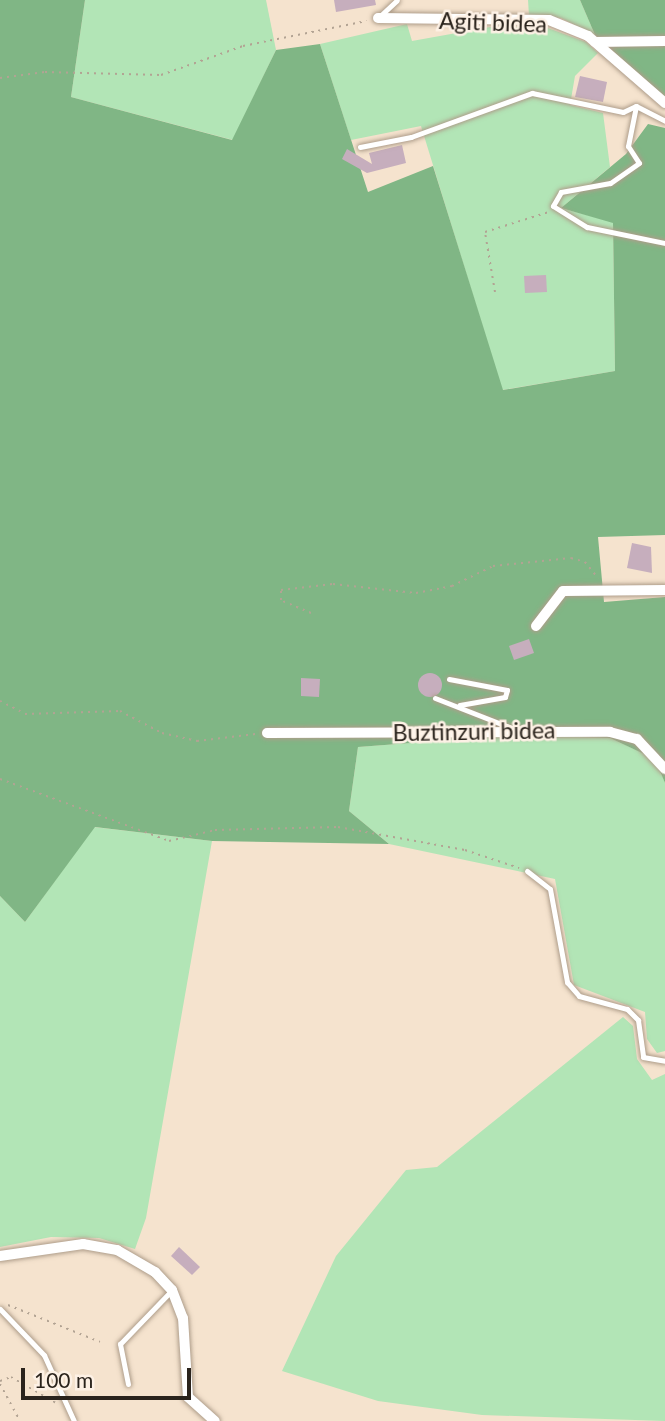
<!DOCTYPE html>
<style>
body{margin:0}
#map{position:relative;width:665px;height:1421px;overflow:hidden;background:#f5e3ce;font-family:Lato,sans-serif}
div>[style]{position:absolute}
.green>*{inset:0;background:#b2e5b6}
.forest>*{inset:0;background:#80b685}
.building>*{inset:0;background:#c6aebd}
.round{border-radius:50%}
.path>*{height:2px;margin-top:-1px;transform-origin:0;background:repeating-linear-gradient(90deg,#b2a393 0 2px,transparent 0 7px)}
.roads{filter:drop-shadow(0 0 2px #ae9d8a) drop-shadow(0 0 2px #ae9d8a)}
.service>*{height:5px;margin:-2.5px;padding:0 2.5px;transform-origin:2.5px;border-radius:2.5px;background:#fff}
.minor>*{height:10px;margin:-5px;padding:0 5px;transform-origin:5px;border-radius:5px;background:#fff}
span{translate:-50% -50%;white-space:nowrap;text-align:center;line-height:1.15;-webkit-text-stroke:5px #fdf1e5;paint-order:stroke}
.street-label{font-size:23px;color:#2a231c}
.scale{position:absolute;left:21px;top:1368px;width:170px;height:32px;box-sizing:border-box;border:4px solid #2a231c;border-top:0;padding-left:9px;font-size:21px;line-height:24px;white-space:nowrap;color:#2a231c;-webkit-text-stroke:5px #fdf1e5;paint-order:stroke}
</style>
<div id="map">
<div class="green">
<div style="clip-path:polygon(85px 0,266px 0,276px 50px,233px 140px,71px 97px)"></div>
<div style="clip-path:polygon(528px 0,580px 0,595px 35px,561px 18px,529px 16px)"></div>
<div style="clip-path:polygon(407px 24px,412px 41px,490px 27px,545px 27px,586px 42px,598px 53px,575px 76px,570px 105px,603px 113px,610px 167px,561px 208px,613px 222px,615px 371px,502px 390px,421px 126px,351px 140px,320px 44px)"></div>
<div style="clip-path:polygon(515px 735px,610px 738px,656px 759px,665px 783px,665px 1051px,657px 1053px,647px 1039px,645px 1012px,574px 985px,555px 879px,389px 844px,349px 811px,358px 747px)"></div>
<div style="clip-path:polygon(94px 827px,212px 841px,146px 1218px,135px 1249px,99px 1238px,51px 1237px,0 1247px,0 896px,25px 922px)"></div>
<div style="clip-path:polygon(623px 1017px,633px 1026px,637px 1059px,652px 1080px,665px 1074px,665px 1421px,482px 1415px,378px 1401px,282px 1371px,336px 1256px,406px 1170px,437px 1167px)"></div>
</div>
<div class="forest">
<div style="clip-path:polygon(0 0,85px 0,71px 97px,232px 140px,276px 50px,320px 44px,368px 192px,433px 166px,503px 390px,615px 371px,613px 223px,561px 208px,626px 154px,648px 124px,665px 128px,665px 535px,598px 537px,604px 602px,665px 597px,665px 783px,655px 759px,610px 738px,515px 735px,358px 747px,349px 811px,389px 844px,212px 841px,95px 827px,25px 922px,0 896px)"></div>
<div style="clip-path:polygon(580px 0,665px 0,665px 97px,595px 35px)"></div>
</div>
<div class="building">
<div style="clip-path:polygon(334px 0,375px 0,376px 5px,336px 12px)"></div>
<div style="clip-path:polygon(580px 76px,607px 82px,603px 102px,575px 97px)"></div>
<div style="clip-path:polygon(402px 145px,406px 163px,367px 173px,342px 159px,347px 149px,372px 164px,369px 153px)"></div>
<div style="clip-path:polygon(546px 275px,547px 292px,525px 293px,524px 276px)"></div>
<div style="clip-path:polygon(632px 543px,651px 547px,652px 573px,627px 568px)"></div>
<div style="clip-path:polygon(529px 639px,534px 653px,514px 660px,509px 646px)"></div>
<div class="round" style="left:418px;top:673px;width:24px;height:24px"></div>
<div style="clip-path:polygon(301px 678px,320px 679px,319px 697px,301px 696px)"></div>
<div style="clip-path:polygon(179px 1247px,200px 1267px,192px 1275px,171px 1256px)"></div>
</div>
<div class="path">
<div style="left:0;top:78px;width:45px;rotate:-7.6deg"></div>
<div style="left:45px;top:72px;width:116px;rotate:1.5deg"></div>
<div style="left:161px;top:75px;width:87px;rotate:-19.5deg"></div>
<div style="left:243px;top:46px;width:126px;rotate:-11.4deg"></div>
<div style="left:495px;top:292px;width:61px;rotate:-99.5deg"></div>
<div style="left:485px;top:232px;width:67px;rotate:-17.4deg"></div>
<div style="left:311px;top:613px;width:33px;rotate:-157deg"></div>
<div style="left:281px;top:600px;width:10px;rotate:-90deg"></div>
<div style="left:281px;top:590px;width:52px;rotate:-6.6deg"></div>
<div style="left:333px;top:584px;width:83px;rotate:6.2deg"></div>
<div style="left:416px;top:593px;width:37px;rotate:-11deg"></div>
<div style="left:452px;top:586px;width:46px;rotate:-26deg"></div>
<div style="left:493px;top:566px;width:78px;rotate:-5.9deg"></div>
<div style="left:571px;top:558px;width:15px;rotate:16deg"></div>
<div style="left:585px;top:562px;width:21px;rotate:51deg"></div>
<div style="left:0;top:701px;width:28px;rotate:27deg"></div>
<div style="left:25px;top:714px;width:95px;rotate:-1.8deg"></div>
<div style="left:120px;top:711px;width:47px;rotate:27.6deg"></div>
<div style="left:162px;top:733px;width:36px;rotate:13deg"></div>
<div style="left:197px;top:741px;width:59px;rotate:-6.8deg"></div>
<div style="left:0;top:779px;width:180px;rotate:20.1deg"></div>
<div style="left:169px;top:841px;width:47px;rotate:-13.4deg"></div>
<div style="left:215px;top:830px;width:123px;rotate:-1.4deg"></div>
<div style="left:338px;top:827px;width:129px;rotate:10.3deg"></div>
<div style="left:465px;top:850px;width:57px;rotate:18.4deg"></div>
<div style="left:8px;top:1305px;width:99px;rotate:21.9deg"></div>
<div style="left:0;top:1381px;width:12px;rotate:-20deg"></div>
<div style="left:11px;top:1377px;width:52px;rotate:30deg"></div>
<div style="left:0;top:1384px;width:42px;rotate:61.6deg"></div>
</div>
<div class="roads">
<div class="service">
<div style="left:380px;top:16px;width:23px;rotate:-43deg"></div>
<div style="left:636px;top:106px;width:41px;rotate:101.3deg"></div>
<div style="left:628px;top:146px;width:20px;rotate:57deg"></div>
<div style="left:639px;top:163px;width:35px;rotate:145deg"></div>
<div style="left:610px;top:183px;width:50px;rotate:169.6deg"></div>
<div style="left:561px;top:192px;width:16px;rotate:120deg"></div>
<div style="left:553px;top:206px;width:40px;rotate:32deg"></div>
<div style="left:587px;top:227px;width:80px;rotate:11.6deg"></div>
<div style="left:360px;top:147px;width:52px;rotate:-11.1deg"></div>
<div style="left:411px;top:137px;width:129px;rotate:-20deg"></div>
<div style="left:532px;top:93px;width:93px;rotate:11.8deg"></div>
<div style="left:623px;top:112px;width:14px;rotate:-25deg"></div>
<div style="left:636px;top:106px;width:33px;rotate:27deg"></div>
<div style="left:449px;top:679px;width:59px;rotate:10.7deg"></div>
<div style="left:507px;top:690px;width:7px;rotate:106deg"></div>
<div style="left:505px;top:697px;width:46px;rotate:169.9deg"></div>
<div style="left:435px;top:698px;width:85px;rotate:21.4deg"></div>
<div style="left:527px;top:871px;width:29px;rotate:38deg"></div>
<div style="left:550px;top:889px;width:95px;rotate:79.6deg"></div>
<div style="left:567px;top:982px;width:18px;rotate:49deg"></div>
<div style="left:579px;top:996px;width:50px;rotate:15.2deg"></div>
<div style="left:627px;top:1009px;width:16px;rotate:45deg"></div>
<div style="left:638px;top:1020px;width:37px;rotate:82deg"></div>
<div style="left:643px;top:1057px;width:22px;rotate:10deg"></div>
<div style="left:0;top:1309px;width:64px;rotate:46.3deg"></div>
<div style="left:44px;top:1355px;width:72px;rotate:65.6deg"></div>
<div style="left:128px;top:1384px;width:41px;rotate:-101.3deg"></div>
<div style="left:120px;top:1344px;width:75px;rotate:-46.1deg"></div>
</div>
<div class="minor">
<div style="left:378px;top:18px;width:171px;rotate:0.7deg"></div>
<div style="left:549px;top:20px;width:42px;rotate:22.3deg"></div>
<div style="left:588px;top:36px;width:102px;rotate:41deg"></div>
<div style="left:595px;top:42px;width:70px;rotate:-0.8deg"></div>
<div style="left:536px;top:626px;width:44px;rotate:-52.4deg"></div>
<div style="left:563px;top:591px;width:102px;rotate:-0.6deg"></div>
<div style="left:267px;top:733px;width:343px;rotate:-0.2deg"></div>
<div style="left:610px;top:732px;width:28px;rotate:15deg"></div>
<div style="left:637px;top:739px;width:41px;rotate:47deg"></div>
<div style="left:0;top:1256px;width:84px;rotate:-8.2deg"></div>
<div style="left:83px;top:1244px;width:35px;rotate:10deg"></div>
<div style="left:117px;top:1250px;width:44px;rotate:30.1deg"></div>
<div style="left:155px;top:1272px;width:25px;rotate:47deg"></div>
<div style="left:172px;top:1290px;width:30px;rotate:69deg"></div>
<div style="left:183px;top:1318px;width:79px;rotate:86.4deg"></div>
<div style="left:188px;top:1397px;width:36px;rotate:42deg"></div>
</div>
</div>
<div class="street-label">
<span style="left:493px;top:22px;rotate:2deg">Agiti bidea</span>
<span style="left:474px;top:731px;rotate:-1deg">Buztinzuri bidea</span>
</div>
<div class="scale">100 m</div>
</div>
